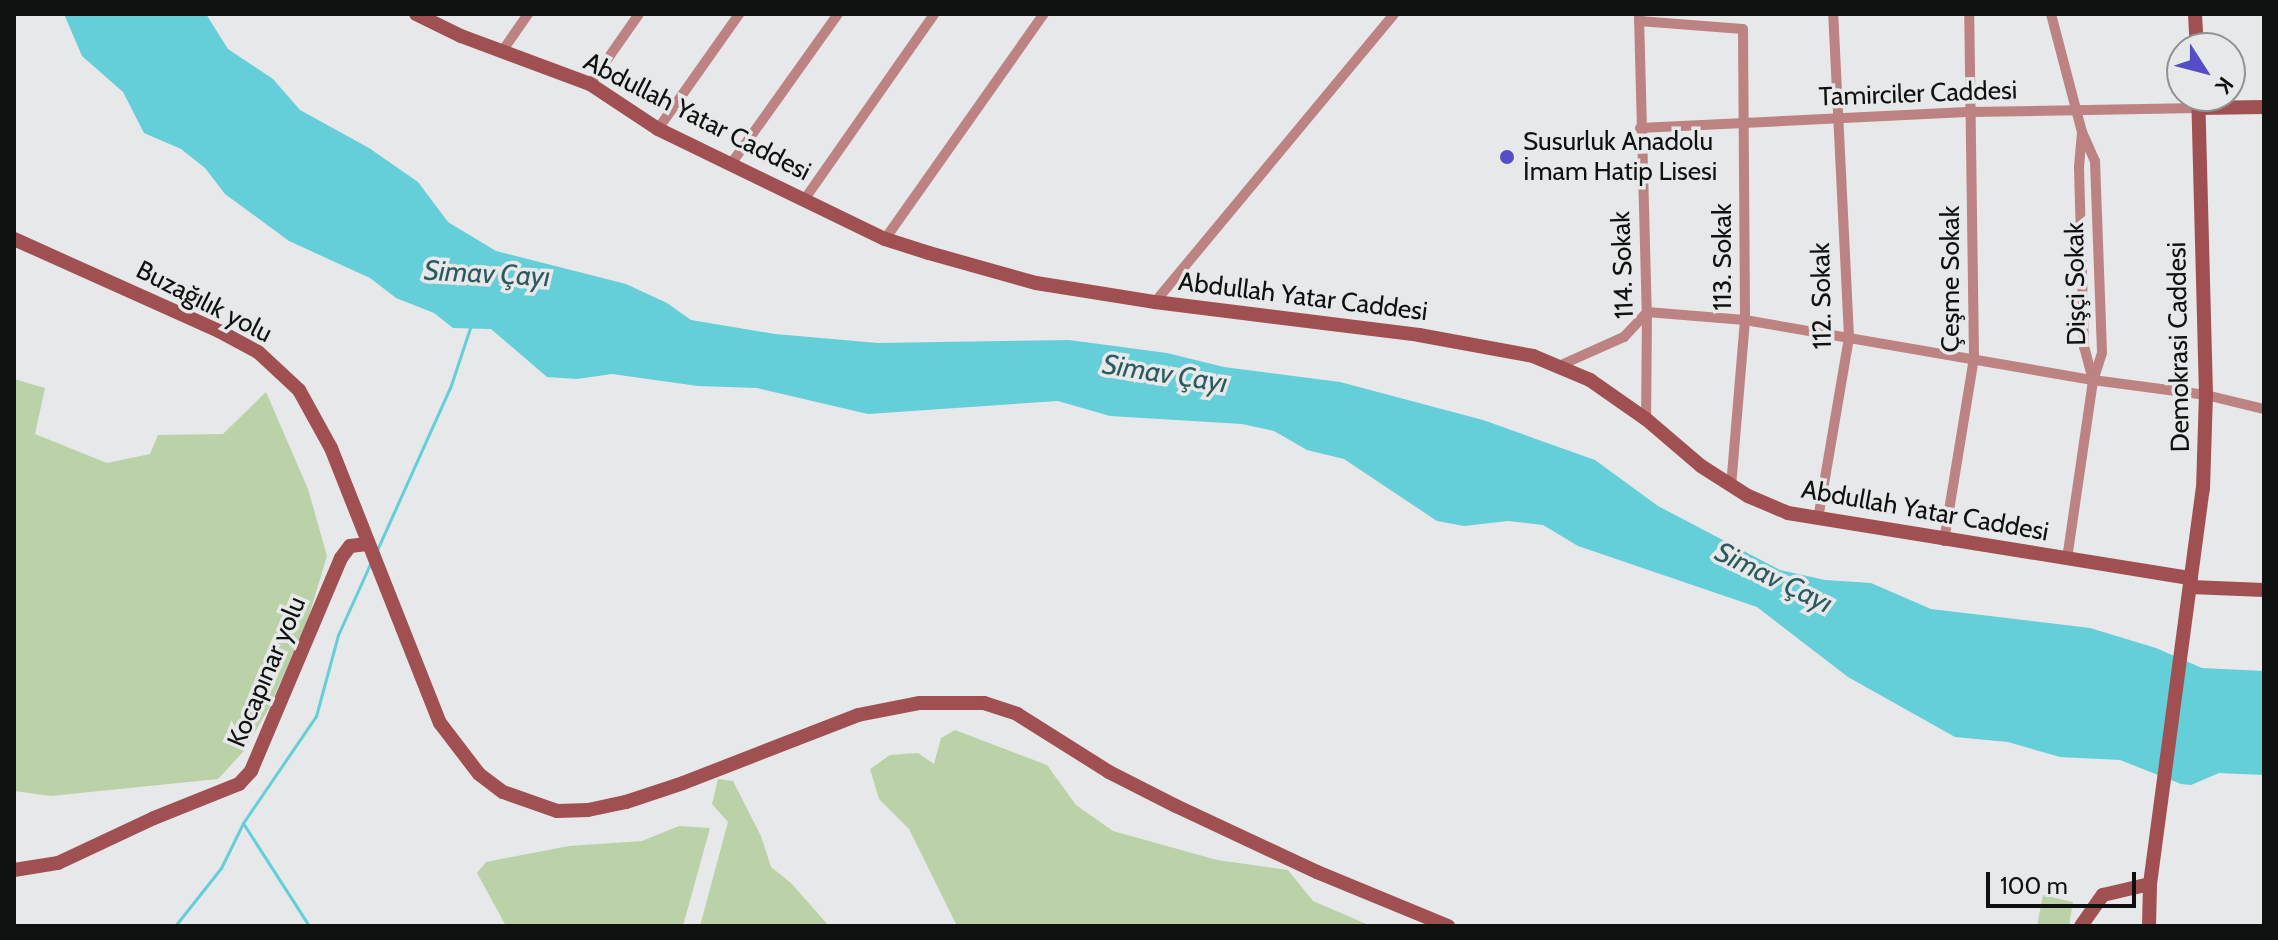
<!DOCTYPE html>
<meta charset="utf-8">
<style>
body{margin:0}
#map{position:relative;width:2278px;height:940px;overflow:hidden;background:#e6e8e9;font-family:Cabin,sans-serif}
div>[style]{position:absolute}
.green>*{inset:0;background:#bbd2a8}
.water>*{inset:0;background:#64ced9}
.stream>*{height:3px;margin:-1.5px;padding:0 1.5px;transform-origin:1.5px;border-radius:1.5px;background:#64ced9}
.street>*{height:10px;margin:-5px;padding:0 5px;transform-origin:5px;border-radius:5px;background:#bc8382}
.secondary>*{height:14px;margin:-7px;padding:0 7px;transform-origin:7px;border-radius:7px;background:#a15051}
.dots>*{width:22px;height:22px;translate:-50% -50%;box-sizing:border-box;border:4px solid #e6e8e9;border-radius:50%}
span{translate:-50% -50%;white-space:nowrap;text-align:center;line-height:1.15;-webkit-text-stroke:7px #e6e8e9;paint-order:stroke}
.street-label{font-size:26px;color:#0f1010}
.poi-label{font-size:26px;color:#0f1010}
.left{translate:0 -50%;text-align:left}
.water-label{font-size:28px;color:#2b5a5f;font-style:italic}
.frame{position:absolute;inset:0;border:16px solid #0f1010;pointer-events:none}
.north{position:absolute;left:2166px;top:32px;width:80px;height:80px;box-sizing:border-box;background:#e6e8e9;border:2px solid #909292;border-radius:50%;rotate:126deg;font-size:22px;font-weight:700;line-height:32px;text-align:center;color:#0f1010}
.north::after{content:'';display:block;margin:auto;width:28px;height:36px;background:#554dc5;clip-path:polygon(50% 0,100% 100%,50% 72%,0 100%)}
.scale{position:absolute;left:1986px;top:872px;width:150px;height:36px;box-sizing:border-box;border:4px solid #0f1010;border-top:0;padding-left:10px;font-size:24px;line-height:28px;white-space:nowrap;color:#0f1010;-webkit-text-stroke:6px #e6e8e9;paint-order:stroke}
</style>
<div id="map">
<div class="green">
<div style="clip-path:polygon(14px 379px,45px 388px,35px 434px,107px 463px,150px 454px,158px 435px,223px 434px,266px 392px,308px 489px,327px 556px,307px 622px,269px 708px,244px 751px,218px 779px,51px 796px,14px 791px)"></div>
<div style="clip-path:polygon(955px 730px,1047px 765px,1076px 805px,1113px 831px,1217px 860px,1288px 870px,1313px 901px,1371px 926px,957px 926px,909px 829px,879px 799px,870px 769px,890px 755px,918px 753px,934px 764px,941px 738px)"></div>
<div style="clip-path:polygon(718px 779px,733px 781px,761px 836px,771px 867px,791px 883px,829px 926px,700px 926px,728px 822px,712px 804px)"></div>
<div style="clip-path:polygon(679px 826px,710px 828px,683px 926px,506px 926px,477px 873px,486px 862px,569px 846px,642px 841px)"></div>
<div style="clip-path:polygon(2043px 895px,2073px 902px,2069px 926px,2037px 926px)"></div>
</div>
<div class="water">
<div style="clip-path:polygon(64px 14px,206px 14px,228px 49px,273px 79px,300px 110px,369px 148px,418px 182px,448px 222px,496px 251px,626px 284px,667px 303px,691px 320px,775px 334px,878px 343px,1069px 340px,1167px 353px,1224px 367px,1340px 382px,1483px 420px,1595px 460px,1658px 506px,1780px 570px,1825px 580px,1871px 583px,1931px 609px,2090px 628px,2156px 648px,2202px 668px,2264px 671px,2264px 775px,2219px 773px,2191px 785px,2181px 784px,2120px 760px,2060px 757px,2008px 742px,1955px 737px,1848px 677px,1757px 607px,1578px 546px,1543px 525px,1508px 521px,1464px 526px,1437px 521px,1344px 459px,1307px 450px,1274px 431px,1242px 424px,1110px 416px,1058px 401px,868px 414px,757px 388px,698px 386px,612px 374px,577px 379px,547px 377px,491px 329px,453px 328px,434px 313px,396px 298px,370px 278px,289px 241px,225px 194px,205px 168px,181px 149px,144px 133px,123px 92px,82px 56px)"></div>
</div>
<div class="stream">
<div style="left:377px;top:550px;width:181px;rotate:-65.8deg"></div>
<div style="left:451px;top:385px;width:63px;rotate:-71.6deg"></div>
<div style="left:243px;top:823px;width:122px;rotate:57.3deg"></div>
<div style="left:175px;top:926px;width:74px;rotate:-51.6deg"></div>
<div style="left:221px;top:868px;width:50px;rotate:-63.9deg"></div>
<div style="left:243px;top:823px;width:130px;rotate:-55.7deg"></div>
<div style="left:316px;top:716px;width:84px;rotate:-74.8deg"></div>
<div style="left:338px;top:635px;width:78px;rotate:-65.7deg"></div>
</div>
<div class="street">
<div style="left:2051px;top:14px;width:122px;rotate:75.3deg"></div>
<div style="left:2082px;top:132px;width:32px;rotate:66deg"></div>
<div style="left:2095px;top:161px;width:192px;rotate:87.9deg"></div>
<div style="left:2102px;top:353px;width:28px;rotate:108deg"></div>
<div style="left:2093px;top:380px;width:34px;rotate:-105deg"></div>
<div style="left:2084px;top:347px;width:180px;rotate:-91.6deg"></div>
<div style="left:2079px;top:167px;width:35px;rotate:-85deg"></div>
<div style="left:1639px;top:16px;width:296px;rotate:88.5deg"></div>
<div style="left:1647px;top:312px;width:107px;rotate:90.5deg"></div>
<div style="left:1639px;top:21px;width:104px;rotate:4.4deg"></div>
<div style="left:1743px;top:29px;width:291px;rotate:89.6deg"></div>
<div style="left:1745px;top:320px;width:166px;rotate:94.8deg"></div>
<div style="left:503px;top:50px;width:44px;rotate:-55.2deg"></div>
<div style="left:590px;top:84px;width:85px;rotate:-55deg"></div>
<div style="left:1640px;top:128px;width:332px;rotate:-2.8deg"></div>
<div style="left:1972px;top:112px;width:227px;rotate:-1deg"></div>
<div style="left:658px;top:129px;width:141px;rotate:-54.8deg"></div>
<div style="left:731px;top:164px;width:184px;rotate:-54.5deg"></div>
<div style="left:804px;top:200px;width:227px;rotate:-55deg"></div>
<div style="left:885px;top:239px;width:276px;rotate:-54.8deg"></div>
<div style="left:1155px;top:302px;width:374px;rotate:-50.3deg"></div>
<div style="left:1561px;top:365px;width:69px;rotate:-24deg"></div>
<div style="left:1624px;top:337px;width:34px;rotate:-47deg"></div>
<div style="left:1647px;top:312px;width:98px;rotate:4.7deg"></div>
<div style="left:1745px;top:320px;width:353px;rotate:9.8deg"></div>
<div style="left:2093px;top:380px;width:114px;rotate:7.6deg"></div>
<div style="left:2206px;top:395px;width:60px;rotate:13.6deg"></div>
<div style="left:1818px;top:519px;width:185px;rotate:-80.3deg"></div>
<div style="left:1849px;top:337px;width:323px;rotate:-92.8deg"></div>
<div style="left:1944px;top:541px;width:186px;rotate:-80.7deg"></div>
<div style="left:1974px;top:357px;width:343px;rotate:-90.8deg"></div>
<div style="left:2067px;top:559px;width:181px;rotate:-81.7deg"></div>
</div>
<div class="secondary">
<div style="left:416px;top:14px;width:50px;rotate:26.1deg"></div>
<div style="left:461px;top:36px;width:138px;rotate:20.4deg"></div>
<div style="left:590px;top:84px;width:82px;rotate:33.5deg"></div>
<div style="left:658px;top:129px;width:252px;rotate:25.9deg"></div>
<div style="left:885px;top:239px;width:46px;rotate:17.7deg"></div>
<div style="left:929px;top:253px;width:111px;rotate:15.7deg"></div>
<div style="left:1036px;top:283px;width:121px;rotate:9.1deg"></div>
<div style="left:1155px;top:302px;width:266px;rotate:7.1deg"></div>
<div style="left:1419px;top:335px;width:116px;rotate:10.4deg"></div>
<div style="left:1533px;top:356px;width:62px;rotate:22.8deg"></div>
<div style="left:1590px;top:380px;width:68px;rotate:34.9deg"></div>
<div style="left:1646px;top:419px;width:72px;rotate:40.5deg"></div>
<div style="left:1701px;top:466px;width:56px;rotate:32.6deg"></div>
<div style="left:1748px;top:496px;width:43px;rotate:23deg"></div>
<div style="left:1788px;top:513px;width:408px;rotate:9.2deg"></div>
<div style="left:2195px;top:14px;width:34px;rotate:87deg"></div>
<div style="left:2199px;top:108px;width:65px;rotate:-0.9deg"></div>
<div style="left:14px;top:239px;width:225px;rotate:24.2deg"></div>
<div style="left:219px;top:331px;width:44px;rotate:28.3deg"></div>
<div style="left:258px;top:352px;width:56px;rotate:42.8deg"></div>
<div style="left:299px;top:390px;width:66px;rotate:61.1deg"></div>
<div style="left:331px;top:448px;width:296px;rotate:68.4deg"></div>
<div style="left:440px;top:723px;width:64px;rotate:52.6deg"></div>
<div style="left:479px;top:774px;width:30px;rotate:37deg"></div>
<div style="left:503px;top:792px;width:57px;rotate:19.4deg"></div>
<div style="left:557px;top:811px;width:31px;rotate:-2deg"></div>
<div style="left:588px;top:810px;width:39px;rotate:-12deg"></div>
<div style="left:626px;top:802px;width:60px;rotate:-18.4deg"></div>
<div style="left:683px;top:783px;width:188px;rotate:-21.2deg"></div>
<div style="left:858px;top:715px;width:63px;rotate:-11deg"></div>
<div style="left:920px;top:703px;width:64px"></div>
<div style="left:984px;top:703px;width:35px;rotate:18deg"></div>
<div style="left:1017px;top:714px;width:109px;rotate:32.2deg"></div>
<div style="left:1109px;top:772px;width:75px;rotate:26.9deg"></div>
<div style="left:1176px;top:806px;width:156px;rotate:25.1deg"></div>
<div style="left:1317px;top:872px;width:142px;rotate:22.4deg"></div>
<div style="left:2190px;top:587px;width:74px;rotate:2.3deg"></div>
<div style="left:14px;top:870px;width:45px;rotate:-9deg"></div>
<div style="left:58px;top:863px;width:106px;rotate:-25.1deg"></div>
<div style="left:154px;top:818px;width:92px;rotate:-21.8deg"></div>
<div style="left:239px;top:784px;width:18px;rotate:-47deg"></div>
<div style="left:251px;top:771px;width:231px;rotate:-67.1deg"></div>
<div style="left:341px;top:558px;width:15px;rotate:-53deg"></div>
<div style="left:350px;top:546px;width:17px;rotate:-7deg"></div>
<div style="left:2081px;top:926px;width:38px;rotate:-55deg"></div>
<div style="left:2103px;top:895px;width:48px;rotate:-13.2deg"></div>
<div style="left:2149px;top:926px;width:42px;rotate:-88.6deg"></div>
<div style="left:2150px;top:884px;width:399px;rotate:-82.4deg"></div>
<div style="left:2203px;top:489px;width:94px;rotate:-88.2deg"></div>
<div style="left:2206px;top:395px;width:299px;rotate:-91.5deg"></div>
</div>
<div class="dots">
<div style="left:1507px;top:157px;background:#554dc5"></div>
</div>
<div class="street-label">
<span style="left:1918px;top:94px;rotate:-2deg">Tamirciler Caddesi</span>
<span style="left:697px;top:117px;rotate:27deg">Abdullah Yatar Caddesi</span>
<span style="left:1723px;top:257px;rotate:-90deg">113. Sokak</span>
<span style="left:1623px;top:265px;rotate:-92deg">114. Sokak</span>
<span style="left:1951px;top:279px;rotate:-90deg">Çeşme Sokak</span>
<span style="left:2076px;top:284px;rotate:-91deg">Dişçi Sokak</span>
<span style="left:1822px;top:296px;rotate:-91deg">112. Sokak</span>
<span style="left:1303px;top:297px;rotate:7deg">Abdullah Yatar Caddesi</span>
<span style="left:204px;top:302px;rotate:27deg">Buzağılık yolu</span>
<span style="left:2179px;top:347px;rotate:-91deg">Demokrasi Caddesi</span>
<span style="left:1925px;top:511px;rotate:10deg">Abdullah Yatar Caddesi</span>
<span style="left:267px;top:672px;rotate:-67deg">Kocapınar yolu</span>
</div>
<div class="poi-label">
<span class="left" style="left:1523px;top:157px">Susurluk Anadolu<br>İmam Hatip Lisesi</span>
</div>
<div class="water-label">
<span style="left:487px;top:273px;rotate:3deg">Simav Çayı</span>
<span style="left:1165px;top:373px;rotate:9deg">Simav Çayı</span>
<span style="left:1774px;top:577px;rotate:26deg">Simav Çayı</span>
</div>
<div class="frame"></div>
<div class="north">K</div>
<div class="scale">100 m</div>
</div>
